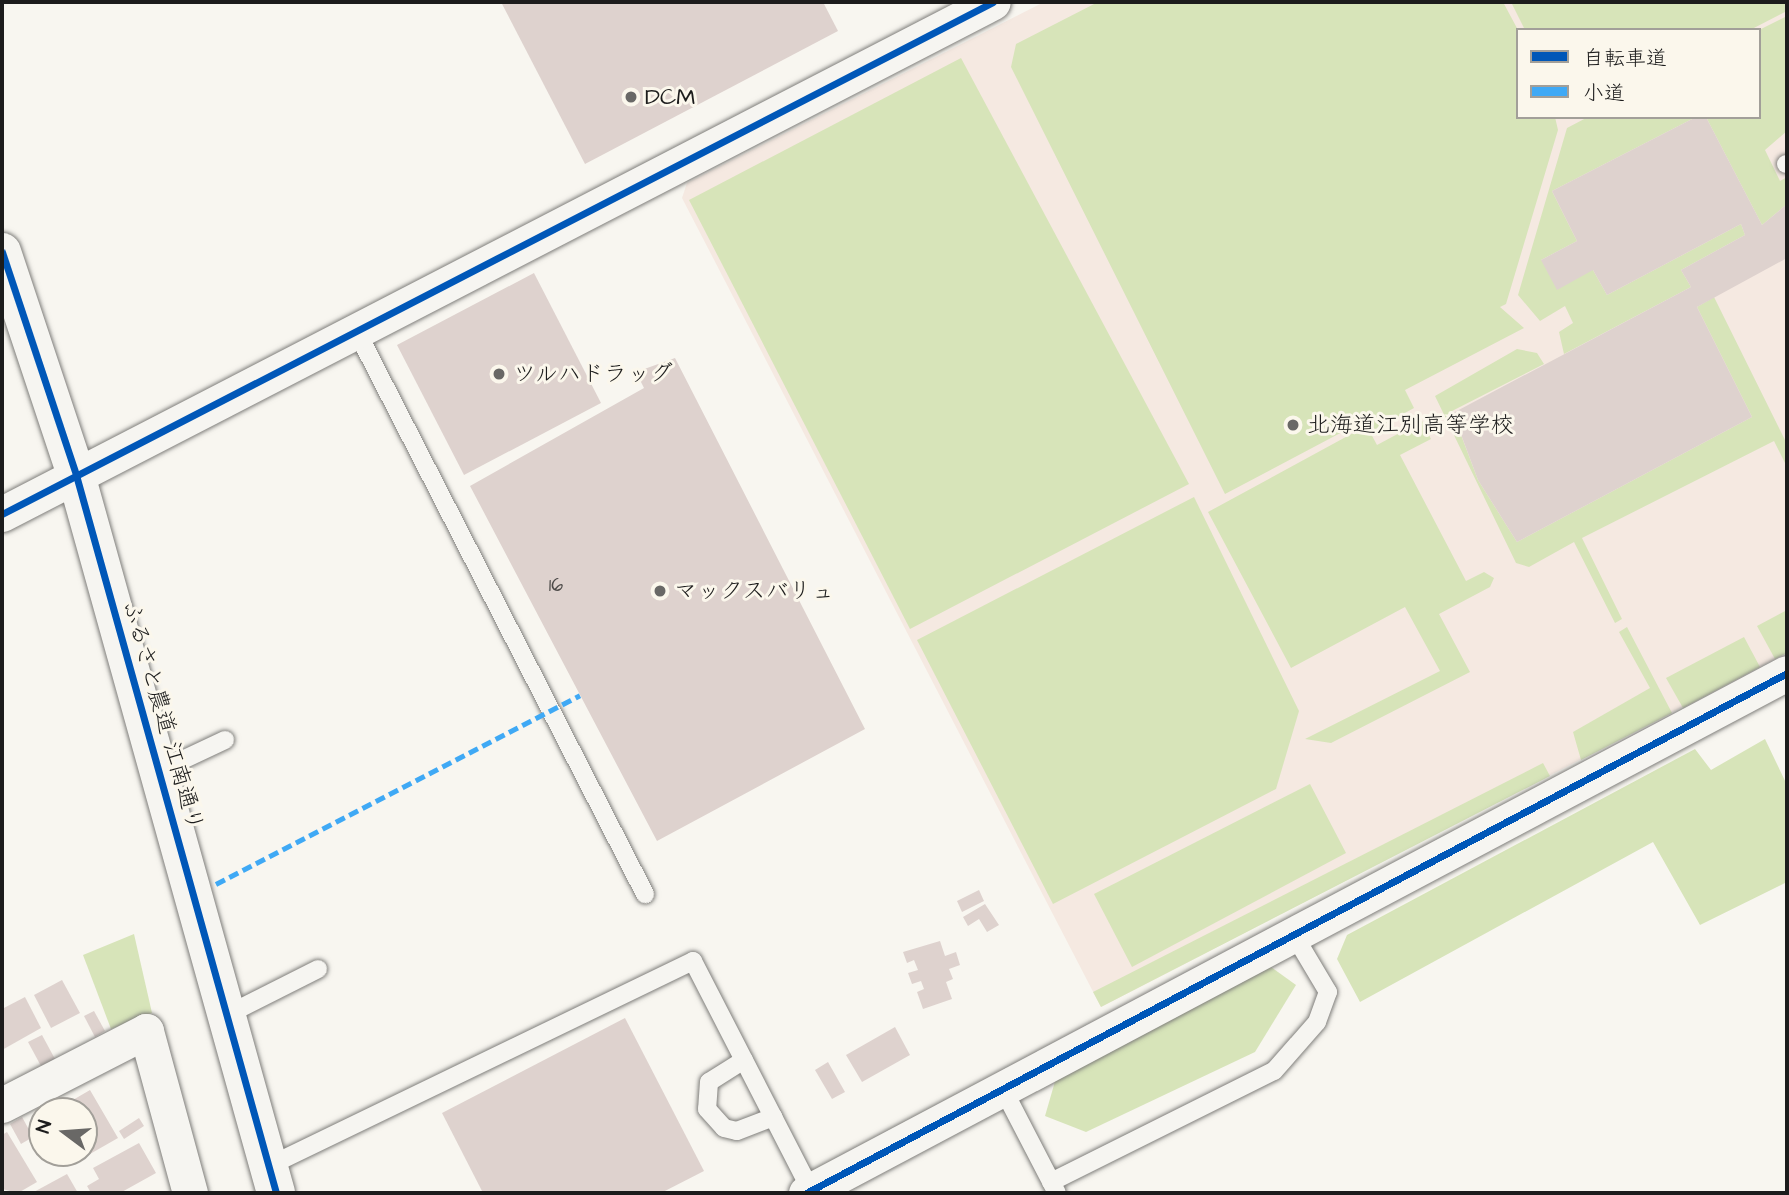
<!DOCTYPE html>
<meta charset="utf-8">
<style>
body{margin:0}
#map{position:relative;width:1789px;height:1195px;overflow:hidden;background:#f8f6f0;font-family:"Architects Daughter","Klee One",sans-serif}
div>[style]{position:absolute}
.built>*{inset:0;background:#f5e9e1}
.green>*{inset:0;background:#d7e4b9}
.building>*{inset:0;background:#ded2ce}
.roads{filter:drop-shadow(0 0 2px #7f7e7b) drop-shadow(0 0 2px #7f7e7b)}
.lane>*{height:18px;margin:-9px;padding:0 9px;transform-origin:9px;border-radius:9px;background:#f6f5f1}
.street>*{height:35px;margin:-17.5px;padding:0 17.5px;transform-origin:17.5px;border-radius:17.5px;background:#f6f5f1}
.secondary>*{height:38px;margin:-19px;padding:0 19px;transform-origin:19px;border-radius:19px;background:#f6f5f1}
.quiet>*{height:5px;margin-top:-2.5px;transform-origin:0;background:repeating-linear-gradient(90deg,#3fa9f5 0 10px,transparent 0 15px)}
.cycleway>*{height:7px;margin:-3.5px;padding:0 3.5px;transform-origin:3.5px;border-radius:3.5px;background:#0057b8}
.dots>*{width:19px;height:19px;translate:-50% -50%;box-sizing:border-box;border:4px solid #fbf7ec;border-radius:50%}
span{translate:-50% -50%;white-space:nowrap;text-align:center;line-height:1.15;-webkit-text-stroke:6px #fbf7ec;paint-order:stroke}
.number-label{font-size:19px;color:#4c4a48}
.number-label span{-webkit-text-stroke-width:0}
.poi-label{font-size:23px;color:#1c1c1c}
.left{translate:0 -50%;text-align:left}
.street-label{font-size:23px;color:#1c1c1c}
.frame{position:absolute;inset:0;border:4px solid #1c1c1c;pointer-events:none}
.legend{position:absolute;left:1516px;top:28px;width:245px;height:91px;box-sizing:border-box;background:#fbf7ec;border:2px solid #a29f99;margin:0;padding:9px 12px;list-style:none;font-size:21px;color:#1c1c1c}
.legend li{display:flex;align-items:center;gap:14px;height:35px}
.legend b{width:35px;border:2px solid #a29f99}
.north{position:absolute;left:28px;top:1097px;width:70px;height:70px;box-sizing:border-box;background:#fbf7ec;border:2px solid #a29f99;border-radius:50%;rotate:286deg;font-size:19px;font-weight:700;line-height:28px;text-align:center;color:#1c1c1c}
.north::after{content:'';display:block;margin:auto;width:24px;height:32px;background:#696866;clip-path:polygon(50% 0,100% 100%,50% 72%,0 100%)}
</style>
<div id="map">
<div class="built">
<div style="clip-path:polygon(evenodd,1044px 2px,1787px 2px,1787px 653px,1101px 1007px,682px 198px,687px 183px,1044px 2px,1518px 30px,1759px 30px,1759px 117px,1518px 117px,1518px 30px)"></div>
</div>
<div class="green">
<div style="clip-path:polygon(1098px 2px,1503px 2px,1518px 30px,1518px 117px,1555px 117px,1558px 130px,1506px 304px,1500px 307px,1524px 328px,1405px 390px,1414px 408px,1370px 432px,1377px 445px,1422px 421px,1431px 439px,1400px 455px,1466px 581px,1484px 572px,1494px 578px,1490px 587px,1439px 614px,1470px 672px,1331px 743px,1305px 739px,1440px 671px,1405px 607px,1291px 668px,1208px 512px,1366px 426px,1363px 421px,1225px 494px,1011px 67px,1016px 44px)"></div>
<div style="clip-path:polygon(1511px 2px,1787px 2px,1787px 11px,1750px 30px,1525px 30px)"></div>
<div style="clip-path:polygon(1787px 16px,1787px 131px,1765px 150px,1780px 181px,1787px 177px,1787px 204px,1762px 225px,1706px 117px,1759px 117px,1759px 30px)"></div>
<div style="clip-path:polygon(961px 58px,1189px 484px,910px 629px,689px 200px)"></div>
<div style="clip-path:polygon(1588px 117px,1696px 117px,1552px 191px,1577px 241px,1541px 260px,1593px 270px,1607px 295px,1741px 224px,1745px 235px,1681px 270px,1691px 287px,1564px 354px,1559px 332px,1573px 323px,1565px 306px,1540px 321px,1518px 295px,1567px 128px)"></div>
<div style="clip-path:polygon(1714px 297px,1787px 444px,1787px 467px,1774px 441px,1582px 538px,1622px 619px,1615px 623px,1574px 542px,1529px 567px,1516px 563px,1435px 396px,1517px 349px,1537px 353px,1544px 364px,1452px 411px,1478px 480px,1517px 542px,1752px 417px,1697px 307px)"></div>
<div style="clip-path:polygon(1194px 497px,1299px 711px,1276px 789px,1053px 904px,917px 640px)"></div>
<div style="clip-path:polygon(1787px 610px,1787px 653px,1775px 659px,1757px 626px)"></div>
<div style="clip-path:polygon(1627px 627px,1672px 713px,1581px 760px,1573px 732px,1650px 688px,1619px 632px)"></div>
<div style="clip-path:polygon(1744px 637px,1760px 667px,1683px 708px,1666px 678px)"></div>
<div style="clip-path:polygon(1765px 739px,1787px 785px,1787px 882px,1700px 925px,1653px 842px,1360px 1002px,1337px 959px,1347px 935px,1695px 749px,1711px 770px)"></div>
<div style="clip-path:polygon(1543px 763px,1550px 776px,1101px 1007px,1093px 992px)"></div>
<div style="clip-path:polygon(1310px 784px,1346px 853px,1132px 967px,1094px 894px)"></div>
<div style="clip-path:polygon(134px 934px,152px 1013px,111px 1029px,83px 955px)"></div>
<div style="clip-path:polygon(1271px 967px,1296px 985px,1255px 1052px,1086px 1132px,1045px 1116px,1056px 1078px)"></div>
</div>
<div class="building">
<div style="clip-path:polygon(501px 2px,823px 2px,838px 31px,585px 164px)"></div>
<div style="clip-path:polygon(1696px 117px,1706px 117px,1762px 225px,1787px 204px,1787px 258px,1697px 307px,1752px 417px,1517px 542px,1478px 480px,1453px 413px,1691px 287px,1681px 270px,1745px 235px,1741px 224px,1607px 295px,1593px 270px,1557px 290px,1541px 260px,1577px 241px,1552px 191px)"></div>
<div style="clip-path:polygon(534px 273px,601px 403px,464px 475px,397px 345px)"></div>
<div style="clip-path:polygon(675px 358px,865px 729px,657px 841px,470px 486px,644px 388px,636px 372px)"></div>
<div style="clip-path:polygon(979px 890px,984px 901px,962px 912px,957px 901px)"></div>
<div style="clip-path:polygon(985px 904px,999px 925px,987px 932px,979px 919px,968px 926px,963px 917px)"></div>
<div style="clip-path:polygon(940px 941px,945px 956px,956px 952px,960px 965px,949px 969px,953px 979px,946px 982px,952px 999px,923px 1009px,917px 992px,924px 989px,921px 981px,912px 984px,908px 973px,918px 970px,914px 960px,907px 963px,903px 952px)"></div>
<div style="clip-path:polygon(62px 980px,80px 1013px,51px 1028px,34px 995px)"></div>
<div style="clip-path:polygon(25px 997px,41px 1028px,2px 1050px,2px 1009px)"></div>
<div style="clip-path:polygon(94px 1011px,105px 1031px,95px 1037px,84px 1016px)"></div>
<div style="clip-path:polygon(625px 1018px,704px 1171px,661px 1193px,483px 1193px,442px 1113px)"></div>
<div style="clip-path:polygon(895px 1027px,910px 1055px,862px 1082px,846px 1055px)"></div>
<div style="clip-path:polygon(42px 1035px,55px 1059px,41px 1066px,28px 1042px)"></div>
<div style="clip-path:polygon(828px 1062px,845px 1092px,832px 1099px,815px 1070px)"></div>
<div style="clip-path:polygon(90px 1090px,118px 1138px,76px 1162px,71px 1153px,84px 1153px,84px 1111px,54px 1111px)"></div>
<div style="clip-path:polygon(22px 1117px,33px 1137px,21px 1144px,10px 1124px)"></div>
<div style="clip-path:polygon(139px 1118px,144px 1126px,124px 1139px,119px 1131px)"></div>
<div style="clip-path:polygon(7px 1132px,37px 1182px,18px 1193px,2px 1189px,2px 1135px)"></div>
<div style="clip-path:polygon(139px 1143px,156px 1173px,120px 1193px,91px 1193px,87px 1186px,99px 1179px,93px 1168px)"></div>
<div style="clip-path:polygon(67px 1174px,78px 1193px,32px 1193px)"></div>
</div>
<div class="roads">
<div class="lane">
<div style="left:1786px;top:164px;width:1px"></div>
<div style="left:356px;top:330px;width:634px;rotate:62.87deg"></div>
<div style="left:159px;top:771px;width:73px;rotate:-25.2deg"></div>
<div style="left:227px;top:1015px;width:102px;rotate:-26.8deg"></div>
<div style="left:744px;top:1060px;width:41px;rotate:147.8deg"></div>
<div style="left:709px;top:1082px;width:27px;rotate:94deg"></div>
<div style="left:707px;top:1109px;width:25px;rotate:48deg"></div>
<div style="left:724px;top:1128px;width:13px;rotate:13deg"></div>
<div style="left:737px;top:1131px;width:39px;rotate:-21deg"></div>
<div style="left:1003px;top:1089px;width:117px;rotate:62.6deg"></div>
<div style="left:269px;top:1166px;width:471px;rotate:-25.8deg"></div>
<div style="left:693px;top:961px;width:259px;rotate:62.8deg"></div>
<div style="left:1051px;top:1182px;width:249px;rotate:-26.5deg"></div>
<div style="left:1274px;top:1071px;width:65px;rotate:-48.7deg"></div>
<div style="left:1317px;top:1022px;width:32px;rotate:-70deg"></div>
<div style="left:1328px;top:992px;width:66px;rotate:-120.8deg"></div>
</div>
<div class="street">
<div style="left:2px;top:514px;width:1115px;rotate:-27.32deg"></div>
<div style="left:2px;top:1105px;width:162px;rotate:-27.2deg"></div>
<div style="left:146px;top:1031px;width:168px;rotate:74.8deg"></div>
<div style="left:806px;top:1193px;width:1110px;rotate:-27.93deg"></div>
</div>
<div class="secondary">
<div style="left:2px;top:252px;width:235px;rotate:71.6deg"></div>
<div style="left:76px;top:475px;width:745px;rotate:74.43deg"></div>
</div>
</div>
<div class="quiet">
<div style="left:216px;top:884px;width:410px;rotate:-27.4deg"></div>
</div>
<div class="cycleway">
<div style="left:2px;top:252px;width:235px;rotate:71.6deg"></div>
<div style="left:76px;top:475px;width:745px;rotate:74.43deg"></div>
<div style="left:2px;top:514px;width:1115px;rotate:-27.32deg"></div>
<div style="left:806px;top:1193px;width:1110px;rotate:-27.93deg"></div>
</div>
<div class="dots">
<div style="left:631px;top:97px;background:#696866"></div>
<div style="left:499px;top:374px;background:#696866"></div>
<div style="left:1293px;top:425px;background:#696866"></div>
<div style="left:660px;top:591px;background:#696866"></div>
</div>
<div class="number-label">
<span style="left:556px;top:586px">16</span>
</div>
<div class="poi-label">
<span class="left" style="left:645px;top:97px">DCM</span>
<span class="left" style="left:513px;top:374px">ツルハドラッグ</span>
<span class="left" style="left:1307px;top:425px">北海道江別高等学校</span>
<span class="left" style="left:674px;top:591px">マックスバリュ</span>
</div>
<div class="street-label">
<span style="left:163px;top:716px;rotate:74deg">ふるさと農道 江南通り</span>
</div>
<div class="frame"></div>
<ul class="legend">
<li><b style="height:9px;background:#0057b8"></b>自転車道</li>
<li><b style="height:9px;background:#3fa9f5"></b>小道</li>
</ul>
<div class="north">N</div>
</div>
